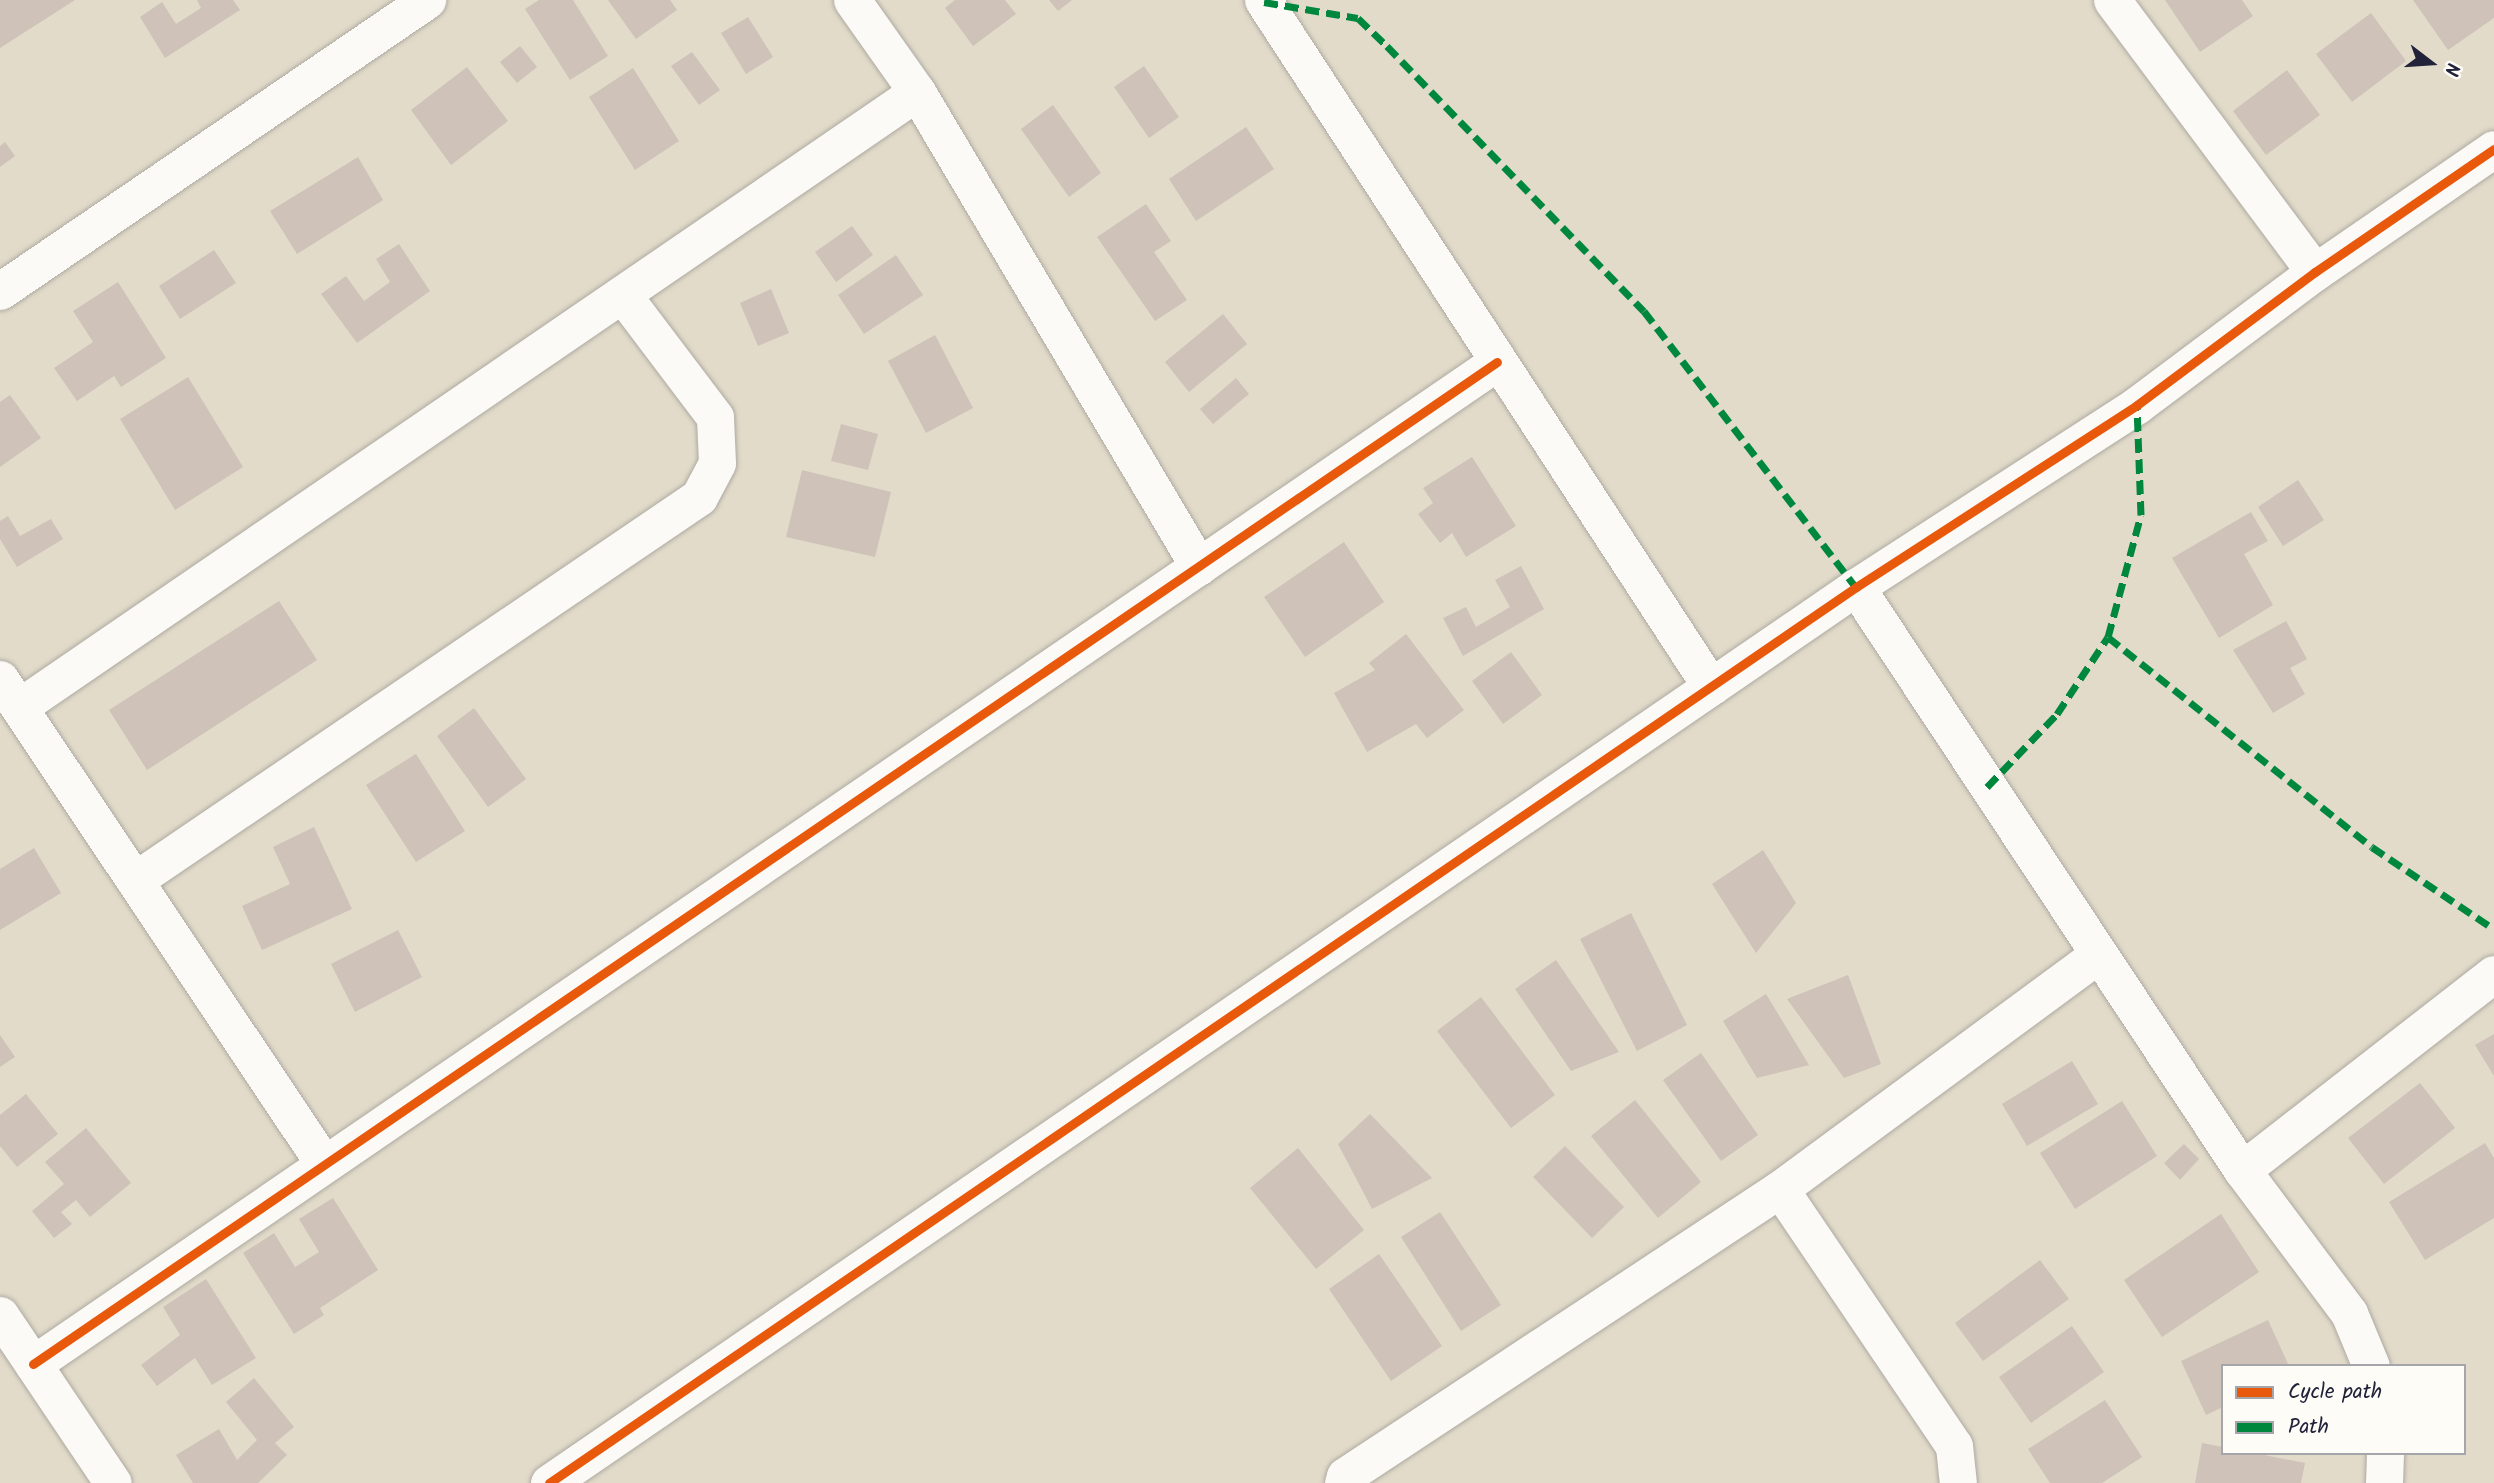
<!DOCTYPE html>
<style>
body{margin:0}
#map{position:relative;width:2494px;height:1483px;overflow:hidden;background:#e2dbca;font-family:Kalam,sans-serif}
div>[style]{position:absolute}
.building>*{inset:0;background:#cec2b9}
.roads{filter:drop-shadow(0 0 2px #aeaaa1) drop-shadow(0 0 2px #aeaaa1)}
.minor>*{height:37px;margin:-18.5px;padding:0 18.5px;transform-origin:18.5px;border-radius:18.5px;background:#fbfaf7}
.quiet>*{height:7px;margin-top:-3.5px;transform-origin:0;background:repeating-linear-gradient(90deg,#00873e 0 14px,transparent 0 21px)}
.cycleway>*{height:9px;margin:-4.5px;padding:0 4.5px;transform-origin:4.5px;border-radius:4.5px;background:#e8590c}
span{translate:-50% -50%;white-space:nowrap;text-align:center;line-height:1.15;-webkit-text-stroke:7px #fdfcf7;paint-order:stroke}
.legend{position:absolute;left:2221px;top:1364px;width:245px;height:91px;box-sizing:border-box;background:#fdfcf7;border:2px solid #a5a5ac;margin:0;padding:9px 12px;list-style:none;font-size:21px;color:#22223b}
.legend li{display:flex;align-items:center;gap:14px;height:35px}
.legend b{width:35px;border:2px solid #a5a5ac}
.north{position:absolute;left:2396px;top:28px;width:70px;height:70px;-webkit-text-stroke:5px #fdfcf7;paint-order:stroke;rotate:107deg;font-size:19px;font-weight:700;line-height:28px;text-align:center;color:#22223b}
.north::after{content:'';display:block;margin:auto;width:24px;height:32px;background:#22223b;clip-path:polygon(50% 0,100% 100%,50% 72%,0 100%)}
</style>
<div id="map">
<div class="building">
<div style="clip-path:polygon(0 0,75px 0,0 48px)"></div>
<div style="clip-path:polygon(197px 0,233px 0,240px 10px,165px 58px,140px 17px,162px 2px,176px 24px,201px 8px)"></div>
<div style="clip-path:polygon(539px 0,573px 0,608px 56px,570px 80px,525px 9px)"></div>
<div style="clip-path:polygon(608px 0,670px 0,677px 10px,636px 39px)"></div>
<div style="clip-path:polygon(955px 0,1005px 0,1016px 14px,973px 46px,945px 8px)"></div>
<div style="clip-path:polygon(1049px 0,1072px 0,1058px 11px)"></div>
<div style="clip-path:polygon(2165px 0,2242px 0,2253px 16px,2200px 52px)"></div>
<div style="clip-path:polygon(2413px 0,2494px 0,2494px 18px,2448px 50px)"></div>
<div style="clip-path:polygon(2371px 13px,2406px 61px,2352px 102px,2316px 54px)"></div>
<div style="clip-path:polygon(748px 17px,773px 57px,746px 74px,721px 33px)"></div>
<div style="clip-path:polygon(520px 46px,537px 67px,517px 83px,500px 62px)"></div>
<div style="clip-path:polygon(692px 52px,720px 90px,699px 105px,671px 66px)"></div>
<div style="clip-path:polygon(1144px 66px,1179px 117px,1149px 138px,1114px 87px)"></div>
<div style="clip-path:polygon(467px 67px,508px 121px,451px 165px,411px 110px)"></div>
<div style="clip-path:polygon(633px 68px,679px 141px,635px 170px,589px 97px)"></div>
<div style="clip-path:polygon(2287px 70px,2320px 115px,2266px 155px,2233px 111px)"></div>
<div style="clip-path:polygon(1053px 105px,1101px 173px,1069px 197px,1021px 129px)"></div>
<div style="clip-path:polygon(1246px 127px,1274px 169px,1196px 221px,1169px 179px)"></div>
<div style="clip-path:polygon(5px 142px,15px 156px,0 167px,0 146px)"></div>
<div style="clip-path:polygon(358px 157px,383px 200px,297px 254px,270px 211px)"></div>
<div style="clip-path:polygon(1146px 204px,1171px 241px,1154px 252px,1187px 300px,1155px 321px,1097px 237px)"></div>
<div style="clip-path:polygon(852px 226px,873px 255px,836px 282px,815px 252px)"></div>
<div style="clip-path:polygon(399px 244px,430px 291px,357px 343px,321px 294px,346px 276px,364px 301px,390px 282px,376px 259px)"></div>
<div style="clip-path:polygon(214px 250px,236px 283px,180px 319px,159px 286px)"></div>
<div style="clip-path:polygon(896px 255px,923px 295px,864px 334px,838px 295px)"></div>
<div style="clip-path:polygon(118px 282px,166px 358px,121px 387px,114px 376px,77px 401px,54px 368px,93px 342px,73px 311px)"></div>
<div style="clip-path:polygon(771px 289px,789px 333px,758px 346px,740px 303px)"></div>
<div style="clip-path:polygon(1223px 314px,1247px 344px,1189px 392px,1165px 362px)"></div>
<div style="clip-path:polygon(935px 335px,973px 408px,926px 433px,888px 361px)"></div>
<div style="clip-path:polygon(188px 377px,243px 467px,175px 510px,120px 419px)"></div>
<div style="clip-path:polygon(1236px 378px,1249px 394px,1213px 424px,1200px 409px)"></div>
<div style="clip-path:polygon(10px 395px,41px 438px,0 467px,0 402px)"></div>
<div style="clip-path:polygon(841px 424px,878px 434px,868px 470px,831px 461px)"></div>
<div style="clip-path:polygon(1472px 457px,1516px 526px,1466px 557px,1452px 533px,1440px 543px,1418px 514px,1433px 503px,1423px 488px)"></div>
<div style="clip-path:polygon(802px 470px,891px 492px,875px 557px,786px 537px)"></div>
<div style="clip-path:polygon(2298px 480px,2324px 520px,2283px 546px,2258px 507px)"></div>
<div style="clip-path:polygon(2251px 512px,2268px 541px,2244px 554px,2273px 605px,2219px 638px,2172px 558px)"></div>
<div style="clip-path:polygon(8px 516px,20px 536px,51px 519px,63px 539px,17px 567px,0 539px,0 521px)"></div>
<div style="clip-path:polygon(1344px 542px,1384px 602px,1305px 657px,1264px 597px)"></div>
<div style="clip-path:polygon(1521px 566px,1544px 609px,1463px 656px,1443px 618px,1466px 607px,1476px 627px,1510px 607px,1495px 580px)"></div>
<div style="clip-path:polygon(279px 601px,317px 660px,147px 770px,109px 710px)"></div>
<div style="clip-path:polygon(2286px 621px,2307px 659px,2290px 668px,2305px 694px,2273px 713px,2233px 650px)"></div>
<div style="clip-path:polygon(1406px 634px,1464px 710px,1427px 738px,1416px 724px,1367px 752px,1334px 693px,1375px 670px,1369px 663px)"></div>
<div style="clip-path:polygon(1511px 652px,1542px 695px,1503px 724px,1472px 681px)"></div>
<div style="clip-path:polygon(474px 708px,526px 779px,488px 807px,437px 736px)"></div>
<div style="clip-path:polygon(416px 754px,465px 831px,416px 862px,366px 785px)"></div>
<div style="clip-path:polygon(314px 827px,352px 909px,262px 950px,242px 906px,290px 884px,273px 847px)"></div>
<div style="clip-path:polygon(34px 848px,61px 893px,0 930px,0 869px)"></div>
<div style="clip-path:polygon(1763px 850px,1796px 903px,1756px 953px,1712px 884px)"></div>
<div style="clip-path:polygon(1631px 913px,1687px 1025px,1637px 1051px,1580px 939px)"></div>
<div style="clip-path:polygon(398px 930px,422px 977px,355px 1012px,331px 964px)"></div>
<div style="clip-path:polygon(1556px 960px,1619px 1052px,1571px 1071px,1515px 989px)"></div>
<div style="clip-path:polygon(1848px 975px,1881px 1064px,1844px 1078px,1787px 999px)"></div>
<div style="clip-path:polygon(1766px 994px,1809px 1065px,1757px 1078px,1723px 1021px)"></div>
<div style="clip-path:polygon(1481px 997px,1555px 1095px,1511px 1128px,1437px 1031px)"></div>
<div style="clip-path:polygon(2494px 1034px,2494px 1076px,2475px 1045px)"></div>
<div style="clip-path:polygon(0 1035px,15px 1057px,0 1067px)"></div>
<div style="clip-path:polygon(1701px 1053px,1758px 1135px,1721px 1161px,1663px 1080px)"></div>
<div style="clip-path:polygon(2072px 1061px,2098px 1104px,2027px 1146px,2002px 1104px)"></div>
<div style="clip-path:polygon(2420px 1083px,2455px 1128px,2384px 1184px,2348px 1138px)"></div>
<div style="clip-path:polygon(26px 1094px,58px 1134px,17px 1167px,0 1146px,0 1115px)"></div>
<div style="clip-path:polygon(1635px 1100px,1701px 1182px,1658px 1218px,1591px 1136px)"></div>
<div style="clip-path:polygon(2122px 1101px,2157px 1156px,2075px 1209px,2040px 1153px)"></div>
<div style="clip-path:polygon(1370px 1114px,1432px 1178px,1372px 1209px,1338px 1144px)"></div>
<div style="clip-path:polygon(86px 1128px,131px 1183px,90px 1217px,76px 1200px,61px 1212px,72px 1224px,54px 1238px,32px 1211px,64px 1184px,45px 1162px)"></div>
<div style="clip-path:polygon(2485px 1143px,2494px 1158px,2494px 1218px,2425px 1260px,2389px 1202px)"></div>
<div style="clip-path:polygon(2184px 1144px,2199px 1159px,2180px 1180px,2164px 1163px)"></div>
<div style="clip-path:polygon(1565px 1146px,1624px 1207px,1592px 1238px,1533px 1177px)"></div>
<div style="clip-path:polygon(1298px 1148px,1364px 1230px,1316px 1269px,1250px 1188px)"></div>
<div style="clip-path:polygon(333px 1198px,378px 1270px,320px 1308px,324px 1315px,294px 1334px,243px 1253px,274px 1233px,295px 1267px,319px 1252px,299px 1219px)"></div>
<div style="clip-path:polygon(1440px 1212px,1501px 1305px,1461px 1331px,1401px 1237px)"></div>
<div style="clip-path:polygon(2221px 1214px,2259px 1272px,2162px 1337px,2124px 1280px)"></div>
<div style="clip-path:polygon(1379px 1254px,1442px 1346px,1391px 1381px,1329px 1289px)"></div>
<div style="clip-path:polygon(2040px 1260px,2069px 1299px,1983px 1361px,1955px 1323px)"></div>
<div style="clip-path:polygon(206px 1279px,256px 1358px,212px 1385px,195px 1358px,157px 1386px,141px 1365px,180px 1335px,163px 1307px)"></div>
<div style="clip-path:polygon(2268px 1320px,2289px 1366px,2223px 1366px,2223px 1407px,2206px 1415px,2181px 1361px)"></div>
<div style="clip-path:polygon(2072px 1326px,2104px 1372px,2031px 1423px,1999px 1377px)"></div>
<div style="clip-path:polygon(254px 1378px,294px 1427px,275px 1443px,287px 1455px,258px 1483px,193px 1483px,176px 1455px,219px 1429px,237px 1460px,257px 1440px,226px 1402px)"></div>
<div style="clip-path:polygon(2105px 1400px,2142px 1457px,2102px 1483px,2050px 1483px,2028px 1449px)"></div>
<div style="clip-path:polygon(2202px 1443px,2223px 1447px,2223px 1453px,2254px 1453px,2305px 1463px,2301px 1483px,2195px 1483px)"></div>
</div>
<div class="roads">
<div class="minor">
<div style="left:852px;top:0;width:113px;rotate:54.8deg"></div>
<div style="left:917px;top:92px;width:552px;rotate:59.3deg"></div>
<div style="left:1263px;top:0;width:820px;rotate:56.89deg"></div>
<div style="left:2112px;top:0;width:339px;rotate:53.3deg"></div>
<div style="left:0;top:291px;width:517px;rotate:-34.27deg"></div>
<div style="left:1856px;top:587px;width:699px;rotate:56.49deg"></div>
<div style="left:2242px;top:1170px;width:179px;rotate:53.2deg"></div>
<div style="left:2349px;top:1313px;width:57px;rotate:67.5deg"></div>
<div style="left:0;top:679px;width:583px;rotate:56.26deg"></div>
<div style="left:19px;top:707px;width:1088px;rotate:-34.41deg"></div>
<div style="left:135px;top:880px;width:682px;rotate:-34.18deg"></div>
<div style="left:699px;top:497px;width:38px;rotate:-62deg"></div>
<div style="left:717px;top:463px;width:46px;rotate:-92.5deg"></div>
<div style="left:715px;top:417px;width:154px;rotate:-127.1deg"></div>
<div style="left:2242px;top:1170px;width:319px;rotate:-37.9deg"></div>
<div style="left:1780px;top:1189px;width:310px;rotate:55.9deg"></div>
<div style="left:1954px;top:1446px;width:37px;rotate:84deg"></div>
<div style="left:0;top:1315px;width:202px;rotate:56.1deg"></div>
<div style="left:33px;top:1364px;width:1774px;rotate:-34.39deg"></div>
<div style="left:549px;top:1483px;width:1585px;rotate:-34.43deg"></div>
<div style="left:1856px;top:587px;width:335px;rotate:-32.9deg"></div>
<div style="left:2137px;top:405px;width:222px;rotate:-36.8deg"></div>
<div style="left:2315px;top:272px;width:217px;rotate:-34.5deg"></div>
<div style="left:1343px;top:1483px;width:7px;rotate:-74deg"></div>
<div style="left:1345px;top:1476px;width:521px;rotate:-33.42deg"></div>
<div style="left:1780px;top:1189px;width:396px;rotate:-36.4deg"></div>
<div style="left:2384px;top:1483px;width:30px;rotate:-88deg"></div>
</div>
</div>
<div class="quiet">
<div style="left:1264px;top:2px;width:95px;rotate:9.7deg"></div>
<div style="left:1358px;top:18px;width:40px;rotate:44deg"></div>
<div style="left:1387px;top:46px;width:369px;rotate:45.9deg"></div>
<div style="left:1644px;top:311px;width:348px;rotate:52.5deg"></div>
<div style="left:2108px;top:637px;width:337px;rotate:38.5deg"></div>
<div style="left:2372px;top:847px;width:147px;rotate:33.9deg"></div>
<div style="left:1987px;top:787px;width:101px;rotate:-46.2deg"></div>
<div style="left:2057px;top:714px;width:92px;rotate:-56.5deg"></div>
<div style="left:2108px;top:637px;width:126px;rotate:-74.9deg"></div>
<div style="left:2141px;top:515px;width:110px;rotate:-92.1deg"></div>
</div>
<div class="cycleway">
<div style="left:33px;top:1364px;width:1774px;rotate:-34.39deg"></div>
<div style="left:549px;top:1483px;width:1585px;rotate:-34.43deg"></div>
<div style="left:1856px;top:587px;width:335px;rotate:-32.9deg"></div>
<div style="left:2137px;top:405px;width:222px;rotate:-36.8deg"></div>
<div style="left:2315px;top:272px;width:217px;rotate:-34.5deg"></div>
</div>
<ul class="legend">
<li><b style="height:9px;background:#e8590c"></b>Cycle path</li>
<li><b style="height:9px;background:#00873e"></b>Path</li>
</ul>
<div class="north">N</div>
</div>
